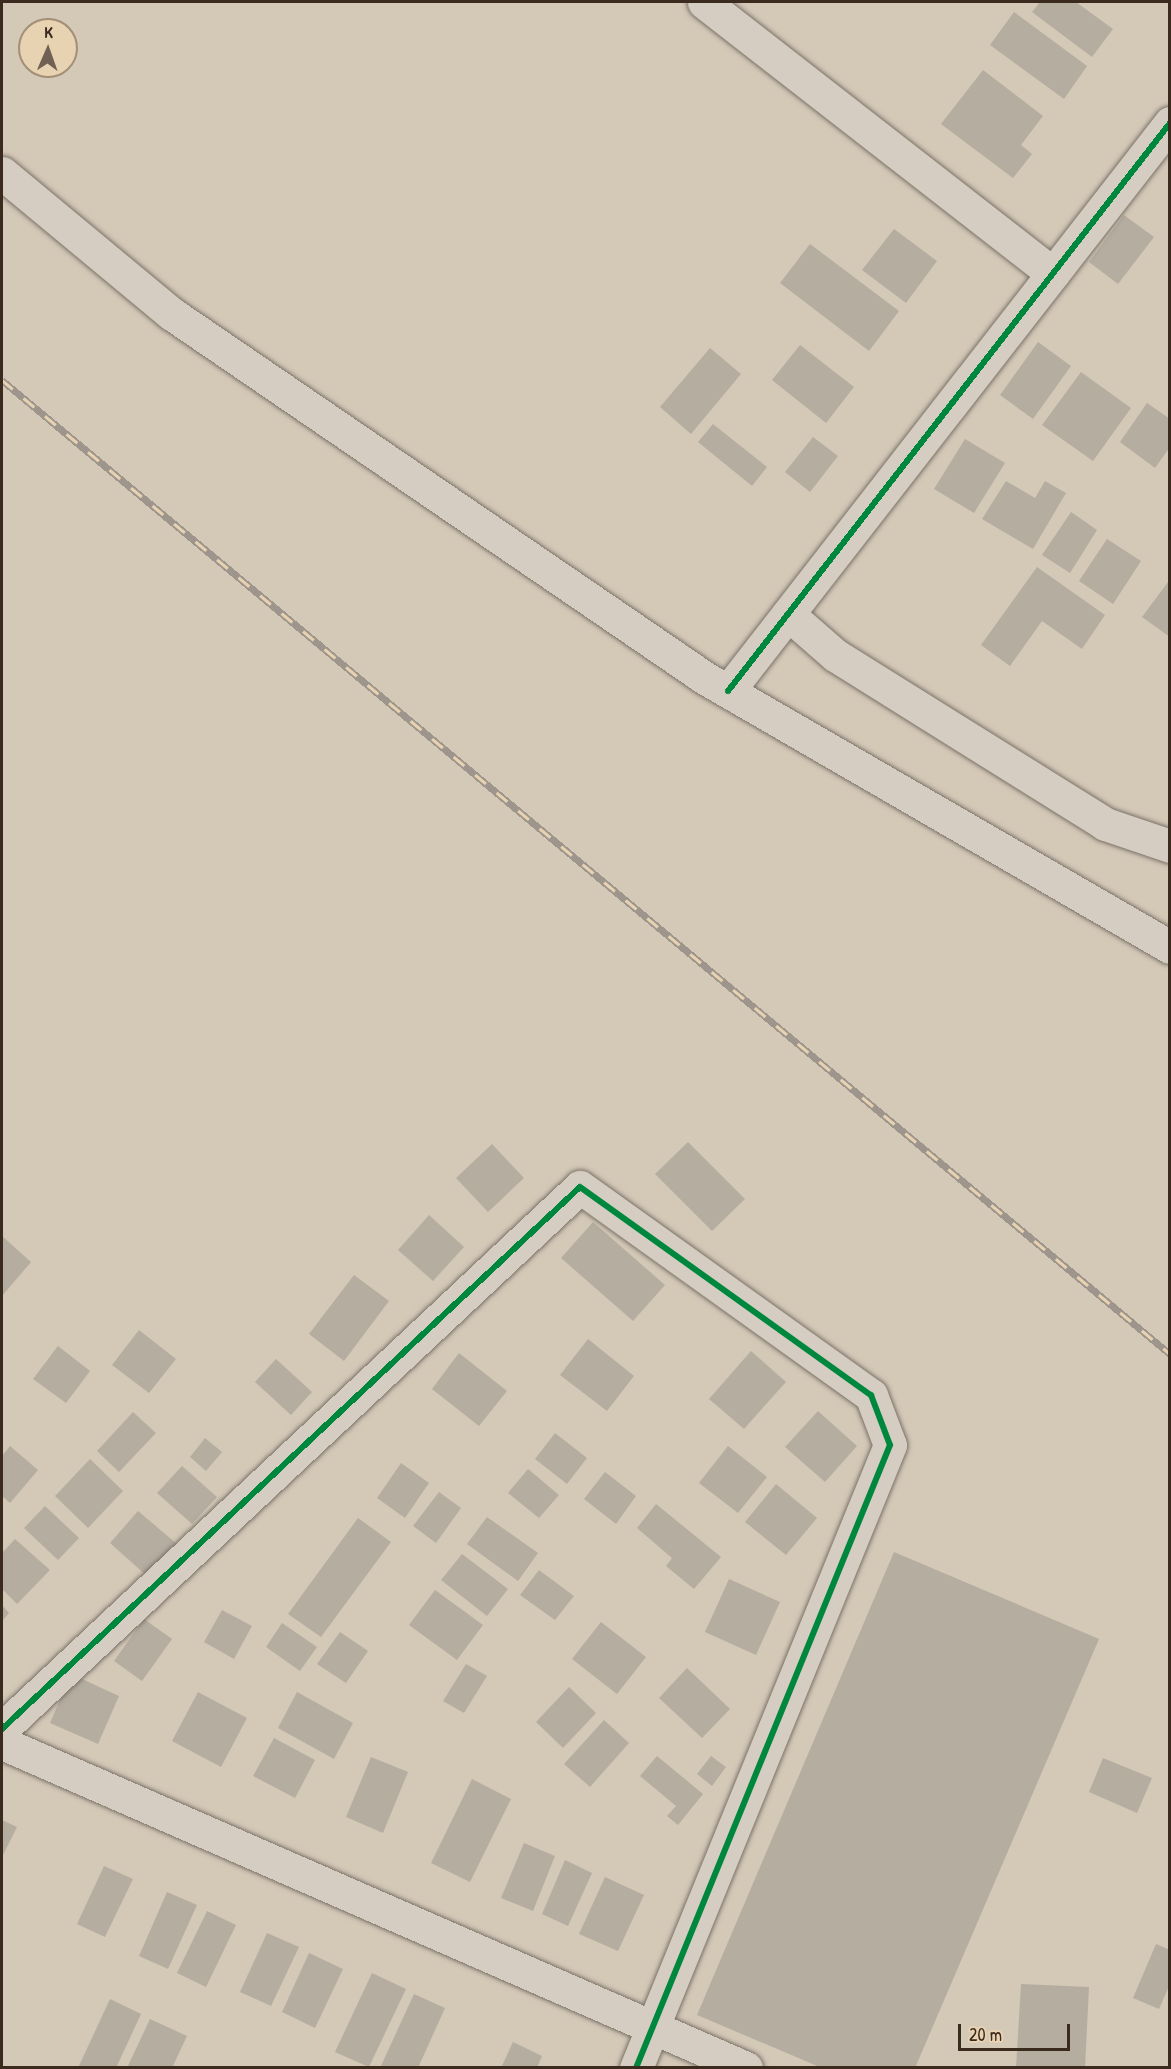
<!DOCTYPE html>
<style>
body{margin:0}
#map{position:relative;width:1171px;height:2069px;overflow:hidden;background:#d4c8b7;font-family:"Patrick Hand",sans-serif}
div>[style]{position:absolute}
.building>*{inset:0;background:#b6ada1}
.roads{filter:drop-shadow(0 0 2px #7b7268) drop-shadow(0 0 2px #7b7268)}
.minor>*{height:33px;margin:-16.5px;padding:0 16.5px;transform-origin:16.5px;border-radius:16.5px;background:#d5cdc1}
.secondary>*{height:33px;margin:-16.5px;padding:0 16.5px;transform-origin:16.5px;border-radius:16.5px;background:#d5cdc1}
.rail>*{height:7px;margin-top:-3.5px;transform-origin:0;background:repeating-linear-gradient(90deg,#e7d2b1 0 14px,#9e968c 0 28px);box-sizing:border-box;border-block:2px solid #9e968c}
.cycleway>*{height:6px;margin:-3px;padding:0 3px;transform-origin:3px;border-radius:3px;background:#00873e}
span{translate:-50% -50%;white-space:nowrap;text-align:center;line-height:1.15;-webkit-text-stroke:4.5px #e7d2b1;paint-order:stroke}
.frame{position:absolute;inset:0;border:3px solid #3b2a1e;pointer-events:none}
.north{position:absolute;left:18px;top:18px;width:60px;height:60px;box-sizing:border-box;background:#e7d2b1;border:2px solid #a28f76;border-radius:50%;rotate:2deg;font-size:16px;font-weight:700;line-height:24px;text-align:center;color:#3b2a1e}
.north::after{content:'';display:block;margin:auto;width:21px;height:27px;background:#716154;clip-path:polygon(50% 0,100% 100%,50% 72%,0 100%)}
.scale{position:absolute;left:958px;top:2024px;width:112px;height:27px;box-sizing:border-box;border:3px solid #3b2a1e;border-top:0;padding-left:8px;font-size:18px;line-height:21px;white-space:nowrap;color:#3b2a1e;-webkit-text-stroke:4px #e7d2b1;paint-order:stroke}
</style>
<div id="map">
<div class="building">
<div style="clip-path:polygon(1040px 2px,1076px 2px,1113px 29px,1092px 57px,1032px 12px)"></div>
<div style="clip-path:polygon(1014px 12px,1087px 66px,1064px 99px,990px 45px)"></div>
<div style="clip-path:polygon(983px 70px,1043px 116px,1021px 145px,1032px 154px,1013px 178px,941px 124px)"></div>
<div style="clip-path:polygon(1124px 215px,1154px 237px,1118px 284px,1089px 262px)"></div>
<div style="clip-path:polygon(894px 229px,937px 261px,906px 303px,862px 270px)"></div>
<div style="clip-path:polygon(810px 244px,899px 311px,869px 351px,780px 283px)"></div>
<div style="clip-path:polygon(1038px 342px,1071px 366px,1033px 419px,1000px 395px)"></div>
<div style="clip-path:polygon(800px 345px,854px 387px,826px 423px,772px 380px)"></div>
<div style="clip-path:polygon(710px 348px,741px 374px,691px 434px,660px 407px)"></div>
<div style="clip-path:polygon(1081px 372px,1131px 408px,1093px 461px,1042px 425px)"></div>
<div style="clip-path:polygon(1147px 403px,1170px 419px,1170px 447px,1155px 468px,1120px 442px)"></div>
<div style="clip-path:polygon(713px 424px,767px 467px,752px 486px,698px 442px)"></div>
<div style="clip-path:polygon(813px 437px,838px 456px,810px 492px,785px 472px)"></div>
<div style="clip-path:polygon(965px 439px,1005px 463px,974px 513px,934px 489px)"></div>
<div style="clip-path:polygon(1006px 481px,1035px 498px,1045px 481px,1066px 493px,1033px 549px,982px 519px)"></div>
<div style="clip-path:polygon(1071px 512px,1097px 530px,1070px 573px,1042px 555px)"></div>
<div style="clip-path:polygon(1107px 539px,1141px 561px,1113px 604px,1079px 581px)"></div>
<div style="clip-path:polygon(1037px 567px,1105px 615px,1082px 649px,1042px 621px,1010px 666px,981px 645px)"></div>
<div style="clip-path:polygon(1168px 582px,1170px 583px,1170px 637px,1142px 617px)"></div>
<div style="clip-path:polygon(688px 1142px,745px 1199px,712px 1231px,655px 1174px)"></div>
<div style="clip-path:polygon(492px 1144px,524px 1178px,488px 1212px,456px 1178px)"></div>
<div style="clip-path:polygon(429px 1215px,464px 1247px,433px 1281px,398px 1250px)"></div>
<div style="clip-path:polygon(593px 1222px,665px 1285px,633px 1321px,561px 1258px)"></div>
<div style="clip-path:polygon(2px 1236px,31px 1262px,2px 1296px)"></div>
<div style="clip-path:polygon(354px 1275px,389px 1301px,344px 1361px,309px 1334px)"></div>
<div style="clip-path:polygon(139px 1330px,176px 1359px,149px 1393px,112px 1365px)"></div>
<div style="clip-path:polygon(588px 1339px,634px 1376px,607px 1411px,560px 1375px)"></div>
<div style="clip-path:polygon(58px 1346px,90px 1371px,66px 1403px,33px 1379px)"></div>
<div style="clip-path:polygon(751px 1351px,786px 1382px,744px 1429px,709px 1399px)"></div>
<div style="clip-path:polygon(459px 1353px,507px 1391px,479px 1426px,432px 1389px)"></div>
<div style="clip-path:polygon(276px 1359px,312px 1392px,291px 1415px,255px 1382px)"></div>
<div style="clip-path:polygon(818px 1411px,857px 1446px,825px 1482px,785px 1447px)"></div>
<div style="clip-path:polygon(133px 1412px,156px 1433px,119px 1472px,97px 1451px)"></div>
<div style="clip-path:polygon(555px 1433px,587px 1458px,567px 1484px,535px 1459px)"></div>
<div style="clip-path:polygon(205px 1438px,222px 1452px,206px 1471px,190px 1457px)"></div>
<div style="clip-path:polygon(10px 1446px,38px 1470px,10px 1503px,2px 1496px,2px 1456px)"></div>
<div style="clip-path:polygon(728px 1446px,767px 1477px,738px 1513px,699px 1483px)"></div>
<div style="clip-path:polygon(90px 1459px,123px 1491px,88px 1528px,55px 1496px)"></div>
<div style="clip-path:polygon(401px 1463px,429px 1483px,405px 1518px,377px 1498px)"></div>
<div style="clip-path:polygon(182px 1466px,217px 1497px,192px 1524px,157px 1493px)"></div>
<div style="clip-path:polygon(528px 1469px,559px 1495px,539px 1518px,508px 1493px)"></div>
<div style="clip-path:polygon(605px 1472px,636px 1496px,616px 1524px,584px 1499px)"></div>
<div style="clip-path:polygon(776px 1484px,817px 1518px,786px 1555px,745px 1522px)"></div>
<div style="clip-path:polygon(439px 1492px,461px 1508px,436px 1543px,413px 1526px)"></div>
<div style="clip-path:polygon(656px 1504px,721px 1557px,694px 1589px,666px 1566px,672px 1558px,637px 1528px)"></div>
<div style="clip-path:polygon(45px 1506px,79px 1538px,58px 1560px,24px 1528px)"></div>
<div style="clip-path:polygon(138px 1511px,177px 1544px,148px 1577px,110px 1543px)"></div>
<div style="clip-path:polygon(487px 1517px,538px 1553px,518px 1581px,467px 1544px)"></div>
<div style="clip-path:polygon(358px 1518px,391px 1542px,321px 1637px,288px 1614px)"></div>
<div style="clip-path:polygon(15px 1539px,50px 1570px,17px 1604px,2px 1589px,2px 1553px)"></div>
<div style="clip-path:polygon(894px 1552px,1099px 1639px,915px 2068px,822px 2068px,697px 2015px)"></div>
<div style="clip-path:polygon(462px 1554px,508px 1589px,487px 1616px,441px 1580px)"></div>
<div style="clip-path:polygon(539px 1570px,574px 1596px,555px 1620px,520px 1595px)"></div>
<div style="clip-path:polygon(729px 1579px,780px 1602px,756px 1655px,705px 1632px)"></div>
<div style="clip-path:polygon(435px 1590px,483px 1625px,457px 1660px,409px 1625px)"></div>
<div style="clip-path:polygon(2px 1605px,9px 1613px,2px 1621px)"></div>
<div style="clip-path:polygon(222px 1610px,252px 1626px,234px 1659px,204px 1642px)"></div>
<div style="clip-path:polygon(144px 1619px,172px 1639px,142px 1681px,114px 1661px)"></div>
<div style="clip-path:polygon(601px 1622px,646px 1657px,617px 1694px,572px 1659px)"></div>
<div style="clip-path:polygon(282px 1623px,317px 1647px,300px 1671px,266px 1647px)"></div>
<div style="clip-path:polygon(340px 1632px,368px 1651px,346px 1683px,317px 1664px)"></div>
<div style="clip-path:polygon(466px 1664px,487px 1676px,464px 1713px,443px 1701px)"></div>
<div style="clip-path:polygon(687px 1668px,730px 1709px,702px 1738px,659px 1698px)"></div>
<div style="clip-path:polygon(71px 1674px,119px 1696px,98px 1744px,50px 1723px)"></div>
<div style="clip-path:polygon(569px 1687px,596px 1713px,563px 1748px,536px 1722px)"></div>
<div style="clip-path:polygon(198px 1692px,247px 1718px,221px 1767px,172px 1741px)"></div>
<div style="clip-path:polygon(297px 1692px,353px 1723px,334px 1759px,278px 1728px)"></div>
<div style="clip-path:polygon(604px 1720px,629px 1743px,590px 1787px,564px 1764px)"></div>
<div style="clip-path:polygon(274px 1738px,315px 1760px,295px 1798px,253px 1776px)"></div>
<div style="clip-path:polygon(657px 1756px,703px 1794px,678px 1825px,667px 1816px,676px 1806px,640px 1776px)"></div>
<div style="clip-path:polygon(711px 1756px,726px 1767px,712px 1786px,697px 1774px)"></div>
<div style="clip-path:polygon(371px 1757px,408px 1772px,383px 1833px,346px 1817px)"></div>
<div style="clip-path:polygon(1103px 1758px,1152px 1778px,1137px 1813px,1089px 1792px)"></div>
<div style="clip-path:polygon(472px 1779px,511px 1799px,470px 1882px,431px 1863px)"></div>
<div style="clip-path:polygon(2px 1820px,17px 1827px,2px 1857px)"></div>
<div style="clip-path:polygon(524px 1843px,555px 1856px,533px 1911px,501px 1898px)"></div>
<div style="clip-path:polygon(565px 1860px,592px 1873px,568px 1926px,542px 1914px)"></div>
<div style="clip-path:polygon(104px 1866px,133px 1879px,105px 1937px,77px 1924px)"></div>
<div style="clip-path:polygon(605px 1877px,644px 1895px,618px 1951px,579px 1934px)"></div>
<div style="clip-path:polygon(167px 1892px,197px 1905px,168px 1969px,139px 1956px)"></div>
<div style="clip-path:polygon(207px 1911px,236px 1925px,206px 1987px,177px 1973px)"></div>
<div style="clip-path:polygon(267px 1933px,299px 1947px,271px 2006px,240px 1992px)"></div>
<div style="clip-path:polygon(1156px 1944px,1170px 1950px,1170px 1984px,1159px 2009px,1133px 1998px)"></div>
<div style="clip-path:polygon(309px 1953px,343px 1969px,315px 2028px,282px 2012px)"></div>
<div style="clip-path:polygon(372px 1973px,406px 1989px,369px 2067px,335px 2052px)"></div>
<div style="clip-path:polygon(1021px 1984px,1089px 1987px,1085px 2068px,1016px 2068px)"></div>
<div style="clip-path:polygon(414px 1994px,445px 2008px,418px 2068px,380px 2068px)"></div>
<div style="clip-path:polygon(110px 1999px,141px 2014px,116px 2068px,78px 2068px)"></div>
<div style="clip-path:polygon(150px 2019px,187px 2036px,172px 2068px,127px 2068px)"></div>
<div style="clip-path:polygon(513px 2042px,542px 2056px,537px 2068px,501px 2068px)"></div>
</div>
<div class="roads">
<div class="minor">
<div style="left:704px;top:2px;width:442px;rotate:37.9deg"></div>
<div style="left:788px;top:614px;width:62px;rotate:41.1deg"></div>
<div style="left:835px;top:655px;width:319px;rotate:32deg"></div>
<div style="left:1105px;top:824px;width:69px;rotate:18.7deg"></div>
<div style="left:728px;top:691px;width:720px;rotate:-52.11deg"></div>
<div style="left:2px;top:1729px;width:792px;rotate:-43.16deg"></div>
<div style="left:580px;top:1187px;width:358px;rotate:35.6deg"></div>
<div style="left:871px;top:1395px;width:53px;rotate:69.2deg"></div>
<div style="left:890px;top:1445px;width:673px;rotate:112.18deg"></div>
</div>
<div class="secondary">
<div style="left:2px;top:173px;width:221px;rotate:39.7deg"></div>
<div style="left:172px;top:314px;width:645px;rotate:34.33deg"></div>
<div style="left:705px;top:678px;width:537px;rotate:30.05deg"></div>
<div style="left:2px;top:1743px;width:812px;rotate:23.6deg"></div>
</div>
</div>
<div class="rail">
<div style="left:2px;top:380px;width:1521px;rotate:39.82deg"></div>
</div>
<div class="cycleway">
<div style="left:728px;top:691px;width:720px;rotate:-52.11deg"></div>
<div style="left:2px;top:1729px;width:792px;rotate:-43.16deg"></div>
<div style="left:580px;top:1187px;width:358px;rotate:35.6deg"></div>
<div style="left:871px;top:1395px;width:53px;rotate:69.2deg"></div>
<div style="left:890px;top:1445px;width:673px;rotate:112.18deg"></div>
</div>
<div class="frame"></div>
<div class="north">K</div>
<div class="scale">20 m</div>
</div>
